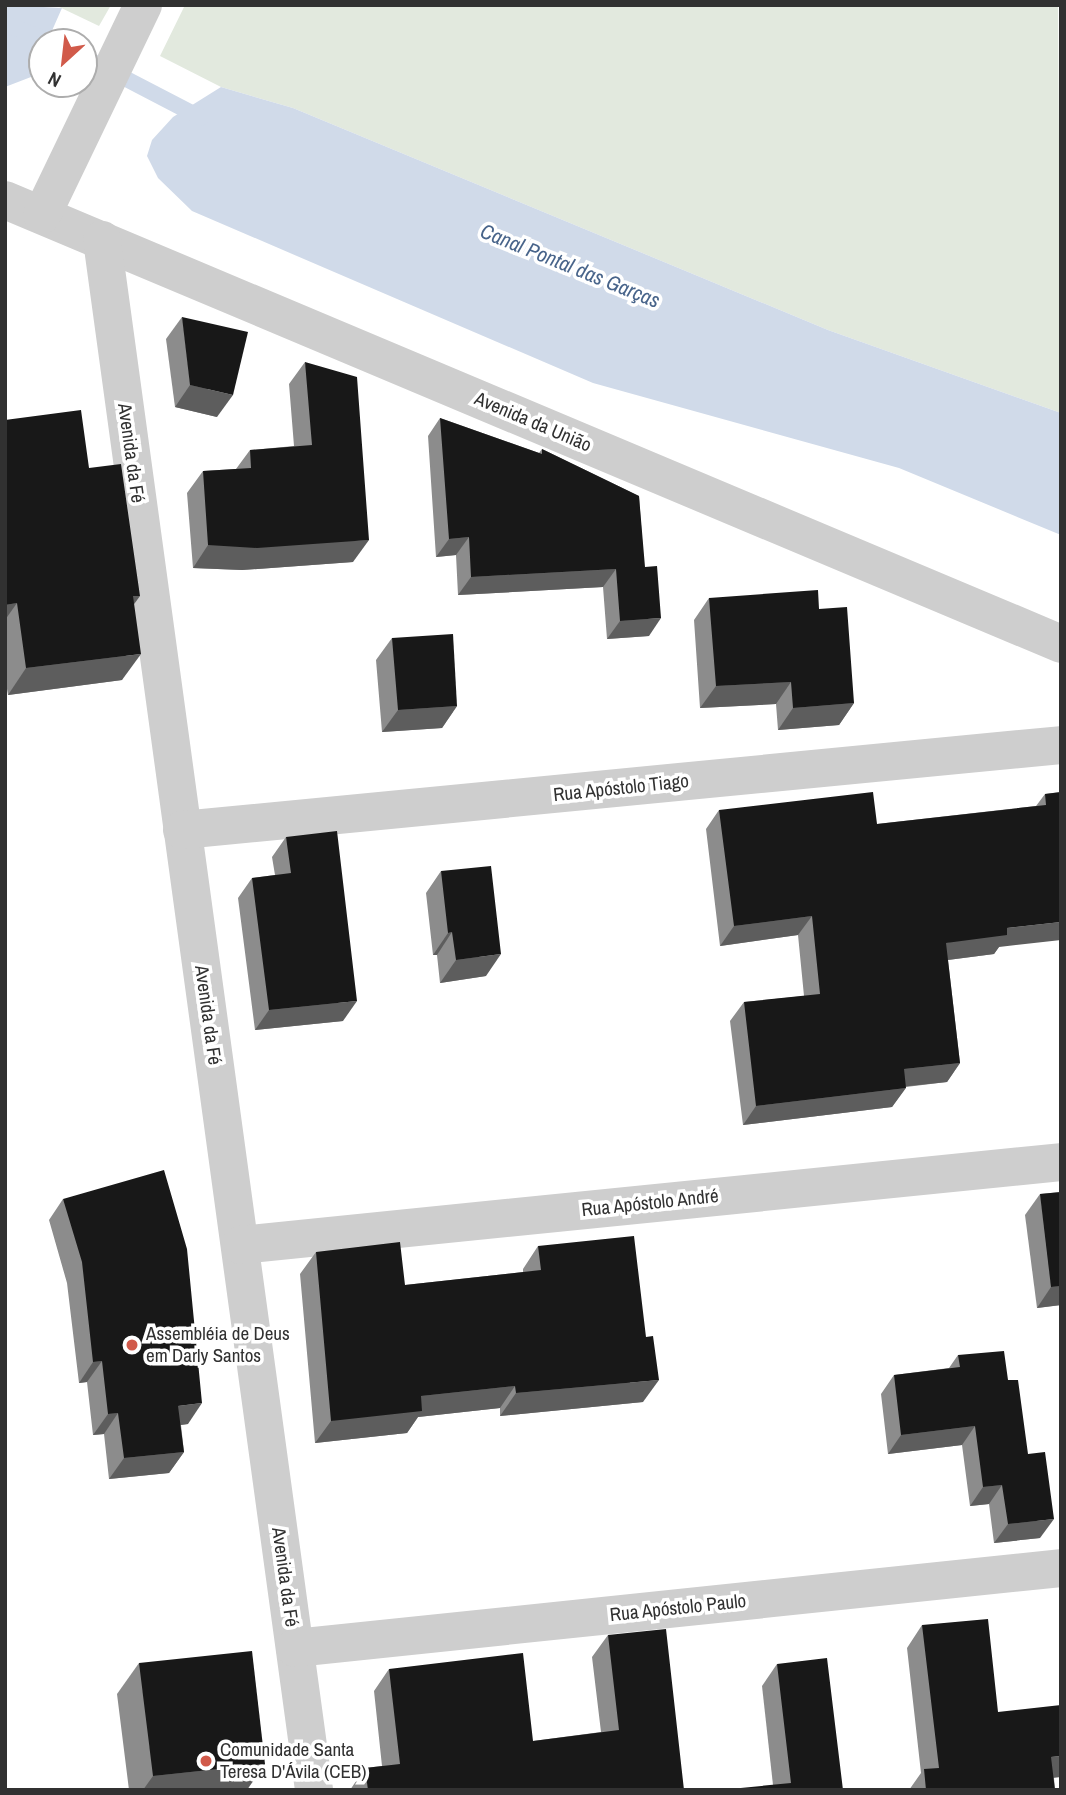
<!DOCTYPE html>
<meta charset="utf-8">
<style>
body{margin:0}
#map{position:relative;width:1066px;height:1795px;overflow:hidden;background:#fff;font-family:"Archivo Narrow",sans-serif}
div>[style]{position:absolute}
.green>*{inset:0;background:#e2e9de}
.water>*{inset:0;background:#d0dae9}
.stream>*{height:16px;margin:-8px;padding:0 8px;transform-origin:8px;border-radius:8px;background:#d0dae9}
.street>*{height:38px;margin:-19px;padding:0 19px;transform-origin:19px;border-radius:19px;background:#cecece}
.wall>*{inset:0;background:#8c8c8c}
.shaded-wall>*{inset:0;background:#5d5d5d}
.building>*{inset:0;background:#181818}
.dots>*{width:19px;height:19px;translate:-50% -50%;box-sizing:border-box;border:4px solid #fff;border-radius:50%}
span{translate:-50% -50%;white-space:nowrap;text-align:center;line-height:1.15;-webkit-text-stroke:7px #fff;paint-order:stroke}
.street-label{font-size:19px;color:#313131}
.poi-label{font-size:19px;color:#313131}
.left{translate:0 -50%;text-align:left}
.water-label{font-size:21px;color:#48648a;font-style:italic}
.frame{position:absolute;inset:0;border:7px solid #313131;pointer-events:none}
.north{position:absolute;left:28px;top:28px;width:70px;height:70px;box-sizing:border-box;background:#fff;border:2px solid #adadad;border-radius:50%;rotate:207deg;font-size:19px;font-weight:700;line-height:28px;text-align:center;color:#313131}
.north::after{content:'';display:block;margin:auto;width:24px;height:32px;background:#d15a4a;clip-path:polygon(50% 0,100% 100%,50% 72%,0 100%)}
</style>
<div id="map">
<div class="green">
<div style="clip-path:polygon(55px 5px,111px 5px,99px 26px)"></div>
<div style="clip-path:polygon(185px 5px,1058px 5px,1061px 413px,828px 330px,293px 108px,221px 87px,160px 56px)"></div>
</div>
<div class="water">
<div style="clip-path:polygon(5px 5px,62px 8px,47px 42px,42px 42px,31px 77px,5px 87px)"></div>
<div style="clip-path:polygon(221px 87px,293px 108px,828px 330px,1061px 413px,1061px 535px,899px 468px,593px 383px,192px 211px,158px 178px,147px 156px,152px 140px,173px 117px)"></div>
</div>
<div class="stream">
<div style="left:5px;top:24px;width:51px;rotate:20.6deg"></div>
<div style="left:84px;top:57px;width:132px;rotate:27.5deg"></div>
</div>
<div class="street">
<div style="left:5px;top:200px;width:1146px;rotate:22.8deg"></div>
<div style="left:42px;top:215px;width:233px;rotate:-64.3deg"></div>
<div style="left:102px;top:240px;width:1564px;rotate:82.21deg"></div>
<div style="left:182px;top:830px;width:883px;rotate:-5.52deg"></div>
<div style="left:240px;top:1245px;width:825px;rotate:-5.77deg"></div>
<div style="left:295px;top:1648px;width:770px;rotate:-5.96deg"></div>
</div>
<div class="wall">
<div style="clip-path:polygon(182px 317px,217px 417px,175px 407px,166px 339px)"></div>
<div style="clip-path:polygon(305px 362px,353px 562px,242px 570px,193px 568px,187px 493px,203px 471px,236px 469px,250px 450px,294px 446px,289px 384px)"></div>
<div style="clip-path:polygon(440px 418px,539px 453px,542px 449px,639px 496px,649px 636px,607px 639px,603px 587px,458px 595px,456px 555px,436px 557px,428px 436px)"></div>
<div style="clip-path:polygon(5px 420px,89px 468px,134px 603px,122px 680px,8px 695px,5px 677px)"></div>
<div style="clip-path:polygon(709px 598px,819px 609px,854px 703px,839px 725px,778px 730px,776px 704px,700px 708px,694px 620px)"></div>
<div style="clip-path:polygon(392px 638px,457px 706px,442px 728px,382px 732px,376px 660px)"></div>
<div style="clip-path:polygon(1061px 792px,999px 947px,994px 954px,948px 960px,960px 1063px,947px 1082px,906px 1087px,892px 1107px,743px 1125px,730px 1021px,744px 1002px,804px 996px,798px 935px,720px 946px,706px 829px,719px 810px,877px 824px,1036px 806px,1045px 794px)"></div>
<div style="clip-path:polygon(286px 837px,343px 1021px,255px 1030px,238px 898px,252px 878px,275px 875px,272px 857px)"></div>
<div style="clip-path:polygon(441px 871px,486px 976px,440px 983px,437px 955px,433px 955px,426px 893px)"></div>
<div style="clip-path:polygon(1061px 1192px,1061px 1305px,1037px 1308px,1025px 1215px,1040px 1194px)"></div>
<div style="clip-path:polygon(63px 1199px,188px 1424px,181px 1425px,184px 1452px,169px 1473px,109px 1479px,104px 1434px,93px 1435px,87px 1382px,79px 1383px,67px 1283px,49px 1220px)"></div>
<div style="clip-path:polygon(538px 1246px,643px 1402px,500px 1416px,500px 1408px,418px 1417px,407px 1433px,315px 1443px,300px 1274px,316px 1252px,405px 1285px,523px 1272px,523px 1269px)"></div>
<div style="clip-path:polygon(958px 1355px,1008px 1380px,1040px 1538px,994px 1543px,989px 1504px,970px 1506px,962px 1445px,888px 1454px,881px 1394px,894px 1375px,949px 1368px)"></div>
<div style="clip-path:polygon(922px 1625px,998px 1712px,1054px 1778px,1055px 1790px,909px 1790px,921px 1773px,907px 1648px)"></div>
<div style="clip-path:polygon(608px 1635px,684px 1790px,350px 1790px,365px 1768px,382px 1766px,374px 1691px,389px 1669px,533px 1741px,601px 1732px,592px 1657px)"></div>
<div style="clip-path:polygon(139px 1663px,247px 1790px,129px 1790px,117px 1694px)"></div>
<div style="clip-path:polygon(777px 1664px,843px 1790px,773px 1785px,762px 1686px)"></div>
</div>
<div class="shaded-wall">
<div style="clip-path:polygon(190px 385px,233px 395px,217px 417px,175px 407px)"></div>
<div style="clip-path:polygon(469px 537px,456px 555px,436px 557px,449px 539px)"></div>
<div style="clip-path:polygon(369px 540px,353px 562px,242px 570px,193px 568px,208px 545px)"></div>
<div style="clip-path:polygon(616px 569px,603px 587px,458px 595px,471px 577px)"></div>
<div style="clip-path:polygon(133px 596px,140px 596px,121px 622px)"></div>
<div style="clip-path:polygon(17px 603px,5px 620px,5px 605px)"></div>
<div style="clip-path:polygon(661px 618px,649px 636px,607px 639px,620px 621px)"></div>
<div style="clip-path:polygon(141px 654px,122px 680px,8px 695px,26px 668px)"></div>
<div style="clip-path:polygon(791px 682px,776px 704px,700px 708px,716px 686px)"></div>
<div style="clip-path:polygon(854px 703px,839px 725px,778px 730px,793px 708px)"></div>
<div style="clip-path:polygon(457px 706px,442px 728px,382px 732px,398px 710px)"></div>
<div style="clip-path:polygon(812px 916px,798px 935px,720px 946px,734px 926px)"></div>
<div style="clip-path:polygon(1061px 922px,1061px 940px,999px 947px,994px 954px,932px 962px,946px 943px,1007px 928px)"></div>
<div style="clip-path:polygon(452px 932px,437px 955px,433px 955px,448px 933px)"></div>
<div style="clip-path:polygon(501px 954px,486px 976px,440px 983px,456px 960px)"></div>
<div style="clip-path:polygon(357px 1001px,343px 1021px,255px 1030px,269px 1010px)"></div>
<div style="clip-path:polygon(960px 1063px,947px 1082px,890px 1088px,904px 1069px)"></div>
<div style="clip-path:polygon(906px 1088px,892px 1107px,743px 1125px,756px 1106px)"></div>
<div style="clip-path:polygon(1061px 1286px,1061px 1305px,1037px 1308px,1051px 1287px)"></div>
<div style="clip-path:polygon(102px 1361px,87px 1382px,79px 1383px,93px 1362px)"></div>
<div style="clip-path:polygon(659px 1380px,643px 1402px,500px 1416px,516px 1393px)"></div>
<div style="clip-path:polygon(515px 1386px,500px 1408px,418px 1417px,407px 1433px,315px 1443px,331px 1421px,421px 1396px)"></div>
<div style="clip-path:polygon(202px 1403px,188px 1424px,164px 1427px,178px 1406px)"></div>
<div style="clip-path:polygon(118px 1413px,104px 1434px,93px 1435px,108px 1414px)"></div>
<div style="clip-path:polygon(975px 1426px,962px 1445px,888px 1454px,901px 1435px)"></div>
<div style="clip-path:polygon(184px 1452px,169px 1473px,109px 1479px,124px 1458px)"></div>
<div style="clip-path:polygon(1002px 1485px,989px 1504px,970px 1506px,983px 1487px)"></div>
<div style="clip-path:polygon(1054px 1519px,1040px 1538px,994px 1543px,1008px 1524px)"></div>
<div style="clip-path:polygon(1061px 1756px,1061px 1777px,1036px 1780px,1051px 1757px)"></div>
<div style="clip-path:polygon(265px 1764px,247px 1790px,143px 1790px,153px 1776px)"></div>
</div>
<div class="building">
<div style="clip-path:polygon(182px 317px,248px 332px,233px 395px,190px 385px)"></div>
<div style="clip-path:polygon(305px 362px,357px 377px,369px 540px,257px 548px,208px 545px,203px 471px,251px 468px,250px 450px,312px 445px)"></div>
<div style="clip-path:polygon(81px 410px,89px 468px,121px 464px,140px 596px,133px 596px,141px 654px,26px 668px,17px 603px,5px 605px,5px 420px)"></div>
<div style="clip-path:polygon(440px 418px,542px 454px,542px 449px,639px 496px,645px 567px,657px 566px,661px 618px,620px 621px,616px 569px,471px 577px,469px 537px,449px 539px)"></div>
<div style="clip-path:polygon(818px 590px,819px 609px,847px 607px,854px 703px,793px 708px,791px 682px,716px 686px,709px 598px)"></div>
<div style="clip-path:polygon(453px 634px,457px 706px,398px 710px,392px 638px)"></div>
<div style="clip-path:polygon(873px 792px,877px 824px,1046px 805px,1045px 794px,1061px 792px,1061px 922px,1007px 928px,1007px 935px,946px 943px,960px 1063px,904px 1069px,906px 1088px,756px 1106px,744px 1002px,820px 994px,812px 916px,734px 926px,719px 810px)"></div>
<div style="clip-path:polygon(337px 831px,357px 1001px,269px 1010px,252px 878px,291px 873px,286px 837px)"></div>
<div style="clip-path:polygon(491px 866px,501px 954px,456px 960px,452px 932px,448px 933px,441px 871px)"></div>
<div style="clip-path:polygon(164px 1170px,187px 1249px,202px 1403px,178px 1406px,184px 1452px,124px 1458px,118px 1413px,108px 1414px,102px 1361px,93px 1362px,82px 1262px,63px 1199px)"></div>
<div style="clip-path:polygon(1061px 1192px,1061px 1286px,1051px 1287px,1040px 1194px)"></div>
<div style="clip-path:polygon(634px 1236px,646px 1337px,653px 1336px,659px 1380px,516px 1393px,515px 1386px,421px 1396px,422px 1411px,331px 1421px,316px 1252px,400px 1242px,405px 1285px,541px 1270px,538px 1246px)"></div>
<div style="clip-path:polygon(1004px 1351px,1008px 1380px,1018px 1380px,1028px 1454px,1045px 1452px,1054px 1519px,1008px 1524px,1002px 1485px,983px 1487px,975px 1426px,901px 1435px,894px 1375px,960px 1367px,958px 1355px)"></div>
<div style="clip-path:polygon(988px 1619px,998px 1712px,1061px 1705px,1061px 1756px,1051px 1757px,1055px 1790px,926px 1790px,924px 1769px,939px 1768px,922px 1625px)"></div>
<div style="clip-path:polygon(666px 1629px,684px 1790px,368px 1790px,365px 1768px,400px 1764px,389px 1669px,523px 1653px,533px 1741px,619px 1730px,608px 1635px)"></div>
<div style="clip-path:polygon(252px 1651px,265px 1764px,153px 1776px,139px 1663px)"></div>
<div style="clip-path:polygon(827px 1658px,843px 1790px,720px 1790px,791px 1783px,777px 1664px)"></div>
</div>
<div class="dots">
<div style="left:132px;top:1345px;background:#d15a4a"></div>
<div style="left:206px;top:1761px;background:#d15a4a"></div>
</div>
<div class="street-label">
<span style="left:533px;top:422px;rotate:23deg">Avenida da União</span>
<span style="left:131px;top:453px;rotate:82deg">Avenida da Fé</span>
<span style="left:621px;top:788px;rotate:-6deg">Rua Apóstolo Tiago</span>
<span style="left:208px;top:1015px;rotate:82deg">Avenida da Fé</span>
<span style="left:650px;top:1203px;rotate:-6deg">Rua Apóstolo André</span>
<span style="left:285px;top:1577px;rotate:82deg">Avenida da Fé</span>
<span style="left:678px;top:1608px;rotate:-6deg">Rua Apóstolo Paulo</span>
</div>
<div class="poi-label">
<span class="left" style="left:146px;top:1345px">Assembléia de Deus<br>em Darly Santos</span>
<span class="left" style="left:220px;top:1761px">Comunidade Santa<br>Teresa D'Ávila (CEB)</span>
</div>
<div class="water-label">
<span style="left:570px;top:266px;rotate:22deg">Canal Pontal das Garças</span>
</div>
<div class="frame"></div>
<div class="north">N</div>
</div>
